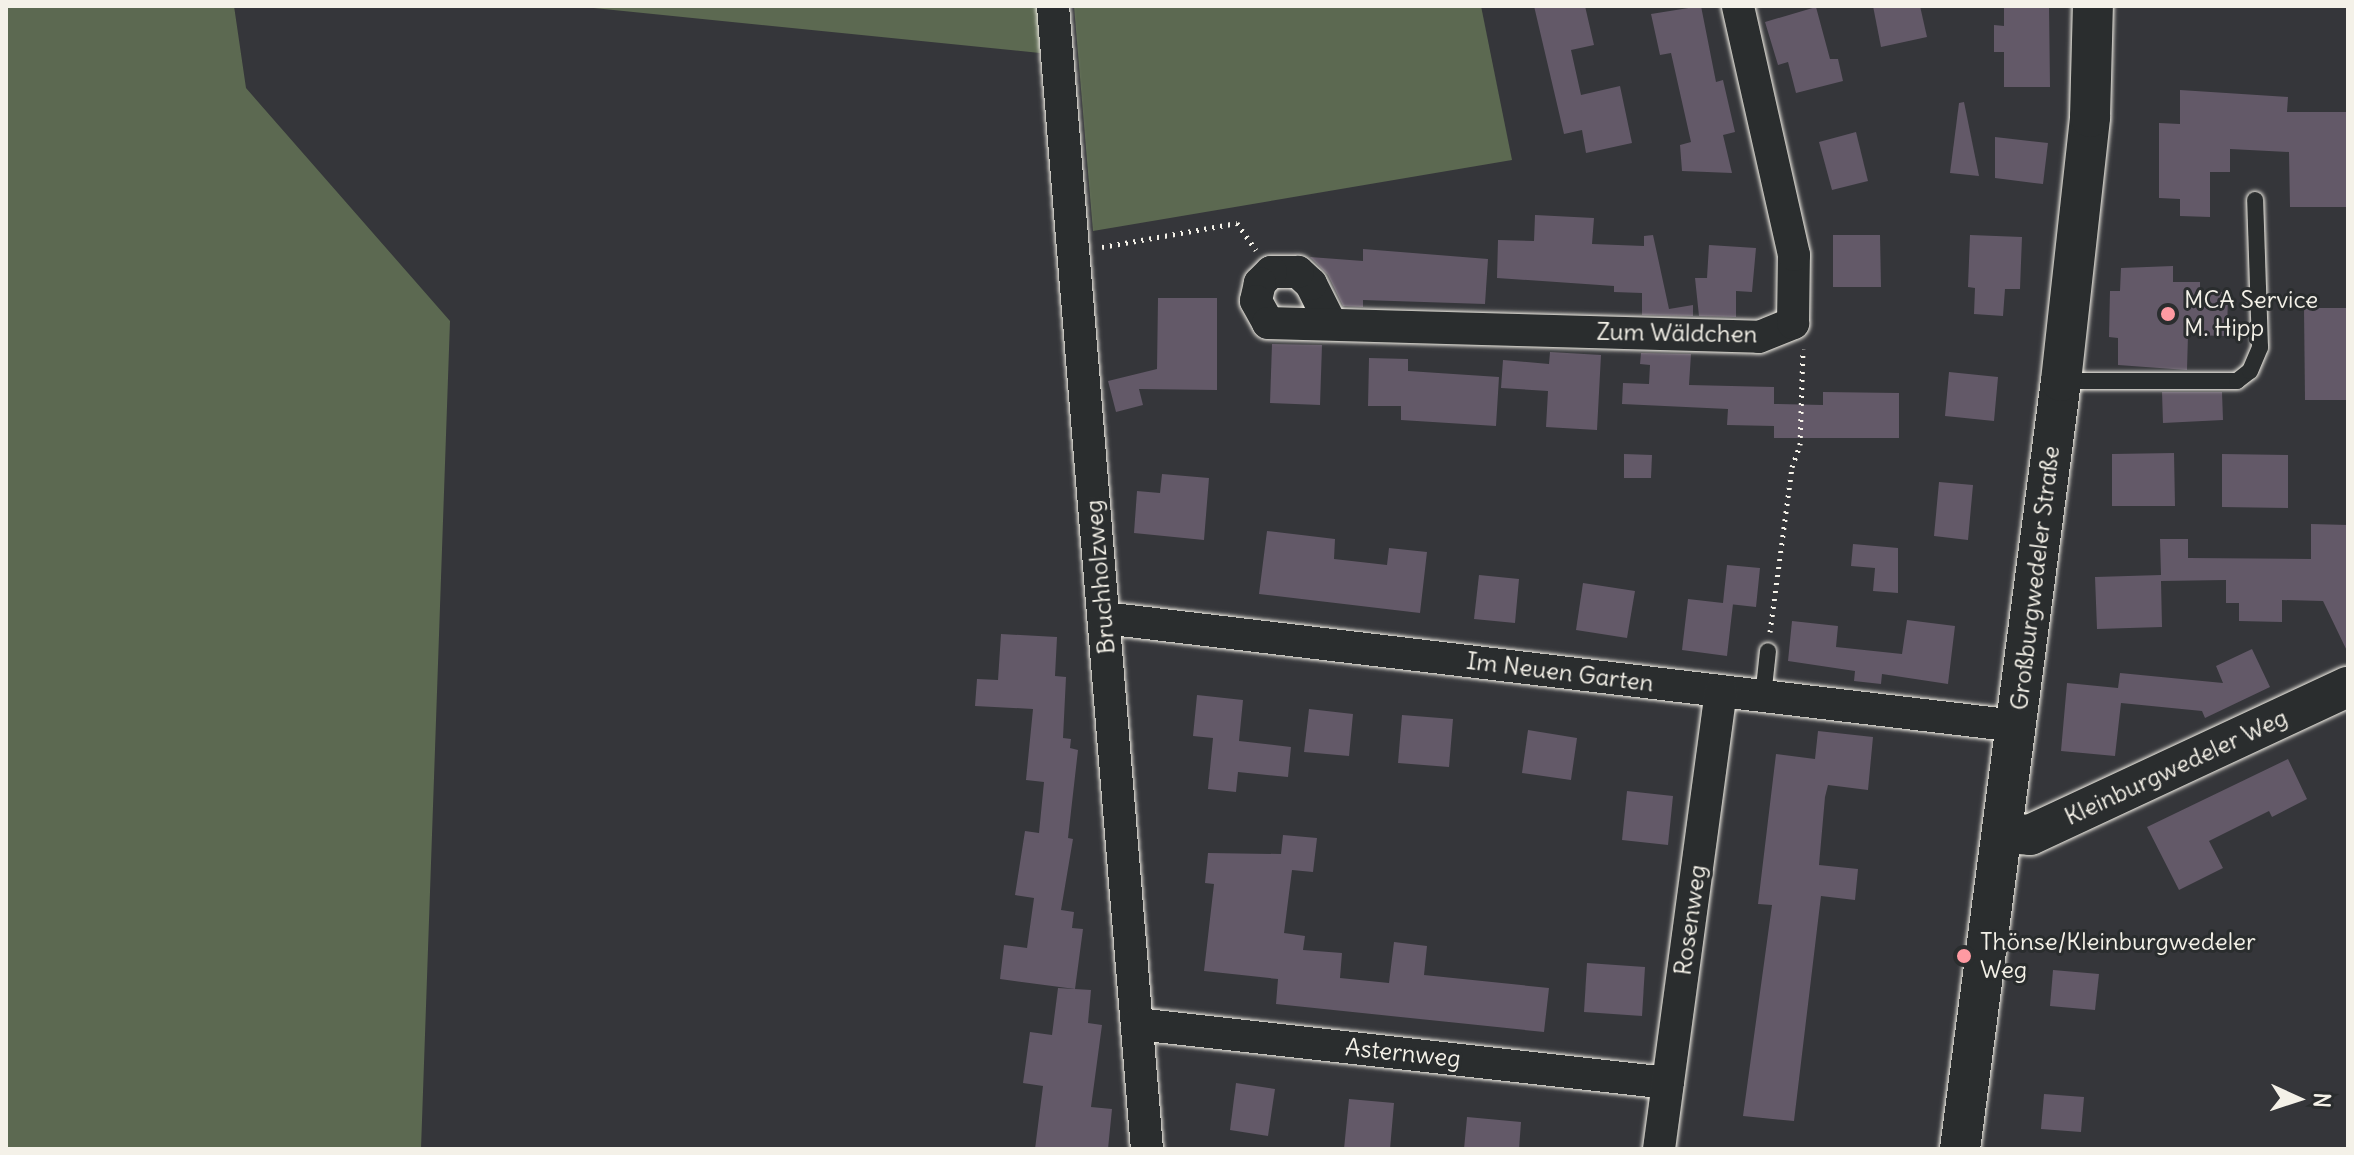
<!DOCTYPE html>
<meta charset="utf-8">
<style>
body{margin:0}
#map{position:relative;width:2354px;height:1155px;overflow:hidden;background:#35363a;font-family:Delius,sans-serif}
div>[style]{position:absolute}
.green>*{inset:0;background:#5c6951}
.building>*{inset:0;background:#635968}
.path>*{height:5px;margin-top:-2.5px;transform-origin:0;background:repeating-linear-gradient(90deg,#f4f1e8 0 2px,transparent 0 8px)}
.roads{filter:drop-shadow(0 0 2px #f4f1e8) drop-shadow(0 0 2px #f4f1e8)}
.service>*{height:16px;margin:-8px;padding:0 8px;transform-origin:8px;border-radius:8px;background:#2a2d2e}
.minor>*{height:32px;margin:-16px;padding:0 16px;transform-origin:16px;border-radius:16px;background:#2a2d2e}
.tertiary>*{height:40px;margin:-20px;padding:0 20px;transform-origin:20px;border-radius:20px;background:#2a2d2e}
.dots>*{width:22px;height:22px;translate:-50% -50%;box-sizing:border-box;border:4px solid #2a2d2e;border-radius:50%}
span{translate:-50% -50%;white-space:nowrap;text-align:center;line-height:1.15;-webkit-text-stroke:6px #2a2d2e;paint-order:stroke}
.poi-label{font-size:24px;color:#f4f1e8}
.left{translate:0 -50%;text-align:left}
.street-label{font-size:24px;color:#f4f1e8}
.frame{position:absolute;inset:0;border:8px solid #f4f1e8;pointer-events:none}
.north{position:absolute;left:2258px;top:1059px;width:80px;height:80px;-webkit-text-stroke:6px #2a2d2e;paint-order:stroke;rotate:93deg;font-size:22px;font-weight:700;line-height:32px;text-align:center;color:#f4f1e8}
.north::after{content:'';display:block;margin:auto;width:28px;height:36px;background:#f4f1e8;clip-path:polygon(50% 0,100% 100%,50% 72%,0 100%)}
</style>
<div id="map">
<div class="green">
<div style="clip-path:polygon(6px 6px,234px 6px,246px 88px,450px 321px,421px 1149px,6px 1149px)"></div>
<div style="clip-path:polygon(574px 6px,1037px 6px,1040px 53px)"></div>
<div style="clip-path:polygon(1074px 6px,1481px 6px,1512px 160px,1093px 231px)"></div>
</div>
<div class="building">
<div style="clip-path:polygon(1534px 6px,1585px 6px,1594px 45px,1571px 50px,1581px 95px,1620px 86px,1632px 143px,1586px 153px,1582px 130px,1564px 134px)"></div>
<div style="clip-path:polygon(1701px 6px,1716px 82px,1723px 80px,1735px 132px,1723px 135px,1732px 173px,1682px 171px,1680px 145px,1691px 142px,1671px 53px,1660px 55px,1651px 14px)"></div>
<div style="clip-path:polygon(1873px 6px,1920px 6px,1927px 37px,1881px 47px)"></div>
<div style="clip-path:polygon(2004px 6px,2049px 6px,2050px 87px,2004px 87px,2004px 52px,1994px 52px,1994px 25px,2004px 26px)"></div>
<div style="clip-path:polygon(1816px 7px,1830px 59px,1838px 59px,1843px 81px,1796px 93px,1788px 62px,1778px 65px,1765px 22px)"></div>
<div style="clip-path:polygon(2180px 90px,2288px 97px,2287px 112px,2348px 112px,2348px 207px,2290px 207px,2289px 152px,2230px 149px,2230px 172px,2210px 172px,2210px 217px,2180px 216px,2180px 199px,2159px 198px,2159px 123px,2180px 124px)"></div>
<div style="clip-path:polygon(1964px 102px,1979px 176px,1950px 173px,1959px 103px)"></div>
<div style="clip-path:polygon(1856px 132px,1868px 181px,1832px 190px,1819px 142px)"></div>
<div style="clip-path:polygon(1995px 137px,2048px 143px,2043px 184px,1995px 178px)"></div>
<div style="clip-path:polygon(1535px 215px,1594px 218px,1592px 244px,1644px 246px,1644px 236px,1653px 235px,1669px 309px,1693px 305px,1693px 316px,1642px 315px,1642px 293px,1614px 292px,1614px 286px,1497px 278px,1498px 240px,1534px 241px)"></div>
<div style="clip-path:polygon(1833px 235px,1880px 235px,1881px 287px,1833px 287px)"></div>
<div style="clip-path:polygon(1970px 235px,2022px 237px,2020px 289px,2005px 289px,2003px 316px,1974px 314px,1975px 288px,1968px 287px)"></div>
<div style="clip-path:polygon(1709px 245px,1756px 248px,1752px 292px,1736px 291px,1736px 317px,1699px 316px,1695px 278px,1707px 278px)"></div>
<div style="clip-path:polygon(1363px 249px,1488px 259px,1485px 304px,1363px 300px,1363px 307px,1343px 306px,1328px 275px,1310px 257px,1363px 261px)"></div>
<div style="clip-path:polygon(2173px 266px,2173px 282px,2200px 282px,2200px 292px,2228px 292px,2227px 336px,2188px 335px,2187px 370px,2118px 365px,2118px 338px,2109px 337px,2110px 291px,2120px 291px,2121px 268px)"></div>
<div style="clip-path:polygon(1158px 298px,1217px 298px,1217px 390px,1139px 389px,1143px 405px,1116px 412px,1108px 381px,1157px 369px)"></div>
<div style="clip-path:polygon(2304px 308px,2348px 308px,2348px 400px,2305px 400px)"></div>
<div style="clip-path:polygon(1272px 344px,1322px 345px,1320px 405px,1270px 403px)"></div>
<div style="clip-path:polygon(1550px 352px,1601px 355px,1597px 430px,1546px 427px,1548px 391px,1501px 388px,1503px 360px,1549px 364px)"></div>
<div style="clip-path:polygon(1641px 353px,1691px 354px,1689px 385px,1774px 387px,1774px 404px,1823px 405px,1823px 392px,1899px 393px,1899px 438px,1774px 438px,1774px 426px,1727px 425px,1728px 409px,1622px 404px,1623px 383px,1649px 384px,1650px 365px,1640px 364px)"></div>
<div style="clip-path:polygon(1369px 358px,1408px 359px,1408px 371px,1499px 377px,1496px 426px,1401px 420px,1401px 406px,1368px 406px)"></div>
<div style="clip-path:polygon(1949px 372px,1998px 377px,1994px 421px,1945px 416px)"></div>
<div style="clip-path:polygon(2162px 392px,2222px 392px,2223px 420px,2163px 423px)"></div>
<div style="clip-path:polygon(2174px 453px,2175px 506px,2112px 506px,2112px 454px)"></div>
<div style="clip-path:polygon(1624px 454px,1652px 455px,1651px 478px,1624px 478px)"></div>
<div style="clip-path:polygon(2222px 454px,2288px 455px,2288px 508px,2222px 507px)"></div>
<div style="clip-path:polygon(1162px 474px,1209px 478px,1204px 540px,1134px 533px,1137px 491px,1160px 493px)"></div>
<div style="clip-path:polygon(1939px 482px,1973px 485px,1968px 540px,1934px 536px)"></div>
<div style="clip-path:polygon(2311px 524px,2348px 525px,2348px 653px,2323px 601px,2282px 600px,2282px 622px,2239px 621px,2239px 603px,2226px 603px,2226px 580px,2161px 581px,2162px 627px,2097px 629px,2095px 577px,2161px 575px,2160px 539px,2188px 539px,2188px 558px,2311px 559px)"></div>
<div style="clip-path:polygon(1267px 531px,1335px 539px,1334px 559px,1387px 565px,1389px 548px,1427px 552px,1420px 613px,1259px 594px)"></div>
<div style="clip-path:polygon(1853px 544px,1898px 548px,1898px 593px,1873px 591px,1875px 568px,1851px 566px)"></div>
<div style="clip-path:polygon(1727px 565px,1760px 568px,1756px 607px,1729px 604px,1733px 604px,1727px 656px,1682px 650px,1688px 599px,1723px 603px)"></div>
<div style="clip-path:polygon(1479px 575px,1519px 579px,1515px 623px,1474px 619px)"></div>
<div style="clip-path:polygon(1583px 583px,1635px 591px,1627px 638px,1576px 630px)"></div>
<div style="clip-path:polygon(1907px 620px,1955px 626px,1948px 684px,1882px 674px,1881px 684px,1854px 681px,1855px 671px,1788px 661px,1792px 621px,1838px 626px,1836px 647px,1902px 654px)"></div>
<div style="clip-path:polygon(1001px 634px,1057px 637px,1055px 676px,1066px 677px,1063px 738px,1071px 739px,1070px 748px,1078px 750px,1068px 838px,1073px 839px,1061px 910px,1074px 912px,1072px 928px,1083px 929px,1075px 989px,1000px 979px,1004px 945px,1027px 948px,1034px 898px,1015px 895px,1025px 831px,1039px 833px,1044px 782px,1026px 780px,1033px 709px,975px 706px,977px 679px,998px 680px)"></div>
<div style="clip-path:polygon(2252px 649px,2270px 687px,2205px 718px,2202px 711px,2121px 703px,2115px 756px,2061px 751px,2067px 683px,2118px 688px,2120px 673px,2223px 683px,2216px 666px)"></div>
<div style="clip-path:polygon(1197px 695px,1243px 700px,1239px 741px,1291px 747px,1288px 777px,1238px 772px,1236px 792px,1208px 789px,1213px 738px,1193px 736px)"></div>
<div style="clip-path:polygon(1309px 709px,1353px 714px,1349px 756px,1304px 752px)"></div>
<div style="clip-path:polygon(1402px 715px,1453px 719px,1449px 767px,1398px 763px)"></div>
<div style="clip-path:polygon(1528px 730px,1577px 738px,1571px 780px,1522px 773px)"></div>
<div style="clip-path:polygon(1818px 731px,1873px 737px,1868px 790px,1828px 785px,1825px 797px,1819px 865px,1858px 869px,1855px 900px,1821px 896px,1794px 1121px,1743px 1116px,1772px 905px,1758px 904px,1776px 754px,1815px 759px)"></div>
<div style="clip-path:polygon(2288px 759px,2307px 799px,2272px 817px,2269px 811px,2209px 841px,2223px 868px,2179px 890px,2147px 827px)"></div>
<div style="clip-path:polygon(1627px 791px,1673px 796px,1668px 845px,1622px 840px)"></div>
<div style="clip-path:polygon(1283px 835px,1317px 838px,1313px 872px,1292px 870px,1284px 933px,1305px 936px,1303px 950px,1342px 953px,1340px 978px,1389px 983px,1394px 942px,1427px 946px,1424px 975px,1549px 988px,1544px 1032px,1276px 1004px,1278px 979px,1204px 971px,1214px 884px,1205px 883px,1208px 853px,1281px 854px)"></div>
<div style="clip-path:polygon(1587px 963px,1645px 967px,1642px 1016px,1584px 1012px)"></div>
<div style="clip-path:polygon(2053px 970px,2099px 974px,2095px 1010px,2050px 1006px)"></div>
<div style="clip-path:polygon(1058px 988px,1091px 990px,1088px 1023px,1102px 1025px,1091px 1107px,1112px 1109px,1108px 1149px,1035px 1149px,1043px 1086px,1023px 1083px,1030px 1032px,1052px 1035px)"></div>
<div style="clip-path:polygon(1236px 1083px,1275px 1089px,1268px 1136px,1230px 1130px)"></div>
<div style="clip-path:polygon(2044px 1094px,2084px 1097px,2081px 1132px,2041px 1129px)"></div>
<div style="clip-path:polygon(1349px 1099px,1394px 1103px,1390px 1149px,1344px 1149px)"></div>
<div style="clip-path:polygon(1467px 1117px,1521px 1122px,1519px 1149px,1464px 1149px)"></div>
</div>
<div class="path">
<div style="left:1102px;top:247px;width:137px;rotate:-10.1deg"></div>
<div style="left:1237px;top:223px;width:33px;rotate:55deg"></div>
<div style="left:1770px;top:632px;width:166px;rotate:-82.4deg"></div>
<div style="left:1792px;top:467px;width:23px;rotate:-70deg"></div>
<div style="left:1800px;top:445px;width:96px;rotate:-88.2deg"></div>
</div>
<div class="roads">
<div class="service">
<div style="left:2062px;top:381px;width:175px"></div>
<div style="left:2237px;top:381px;width:16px;rotate:-38deg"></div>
<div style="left:2250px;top:371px;width:26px;rotate:-67deg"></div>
<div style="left:2260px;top:347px;width:147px;rotate:-91.9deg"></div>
<div style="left:1763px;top:697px;width:46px;rotate:-83.8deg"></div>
</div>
<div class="minor">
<div style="left:1053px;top:6px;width:1147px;rotate:85.3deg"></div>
<div style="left:1331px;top:324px;width:45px;rotate:-116.6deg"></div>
<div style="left:1311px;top:284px;width:18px;rotate:-137deg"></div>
<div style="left:1298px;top:272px;width:27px;rotate:180deg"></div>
<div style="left:1271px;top:272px;width:16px;rotate:135deg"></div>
<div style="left:1260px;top:283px;width:18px;rotate:103deg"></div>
<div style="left:1256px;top:301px;width:25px;rotate:61deg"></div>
<div style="left:1268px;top:323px;width:491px;rotate:1.6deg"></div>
<div style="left:1759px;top:337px;width:37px;rotate:-22deg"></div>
<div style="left:1793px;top:323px;width:68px;rotate:-89.2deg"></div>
<div style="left:1794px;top:255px;width:255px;rotate:-102.7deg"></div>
<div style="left:1104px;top:618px;width:918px;rotate:6.75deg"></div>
<div style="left:1137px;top:1024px;width:534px;rotate:6.34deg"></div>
<div style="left:1659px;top:1149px;width:462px;rotate:-82.3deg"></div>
</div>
<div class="tertiary">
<div style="left:2003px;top:833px;width:27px;rotate:4deg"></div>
<div style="left:2030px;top:835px;width:351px;rotate:-25deg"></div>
<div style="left:1960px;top:1149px;width:775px;rotate:-82.51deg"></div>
<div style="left:2061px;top:381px;width:266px;rotate:-83.7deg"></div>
<div style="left:2090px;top:117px;width:111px;rotate:-88.5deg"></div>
</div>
</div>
<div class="dots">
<div style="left:2168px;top:314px;background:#ff9aa2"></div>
<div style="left:1964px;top:956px;background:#ff9aa2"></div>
</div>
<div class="poi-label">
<span class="left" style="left:2184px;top:314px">MCA Service<br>M. Hipp</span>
<span class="left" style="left:1980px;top:956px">Thönse/Kleinburgwedeler<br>Weg</span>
</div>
<div class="street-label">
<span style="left:1677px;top:333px;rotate:1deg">Zum Wäldchen</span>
<span style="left:1100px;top:577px;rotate:-95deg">Bruchholzweg</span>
<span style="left:2035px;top:578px;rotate:-83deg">Großburgwedeler Straße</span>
<span style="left:1560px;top:672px;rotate:7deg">Im Neuen Garten</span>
<span style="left:2176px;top:767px;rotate:-25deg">Kleinburgwedeler Weg</span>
<span style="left:1690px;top:920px;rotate:-82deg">Rosenweg</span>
<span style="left:1403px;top:1053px;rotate:6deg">Asternweg</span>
</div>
<div class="frame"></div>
<div class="north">N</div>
</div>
